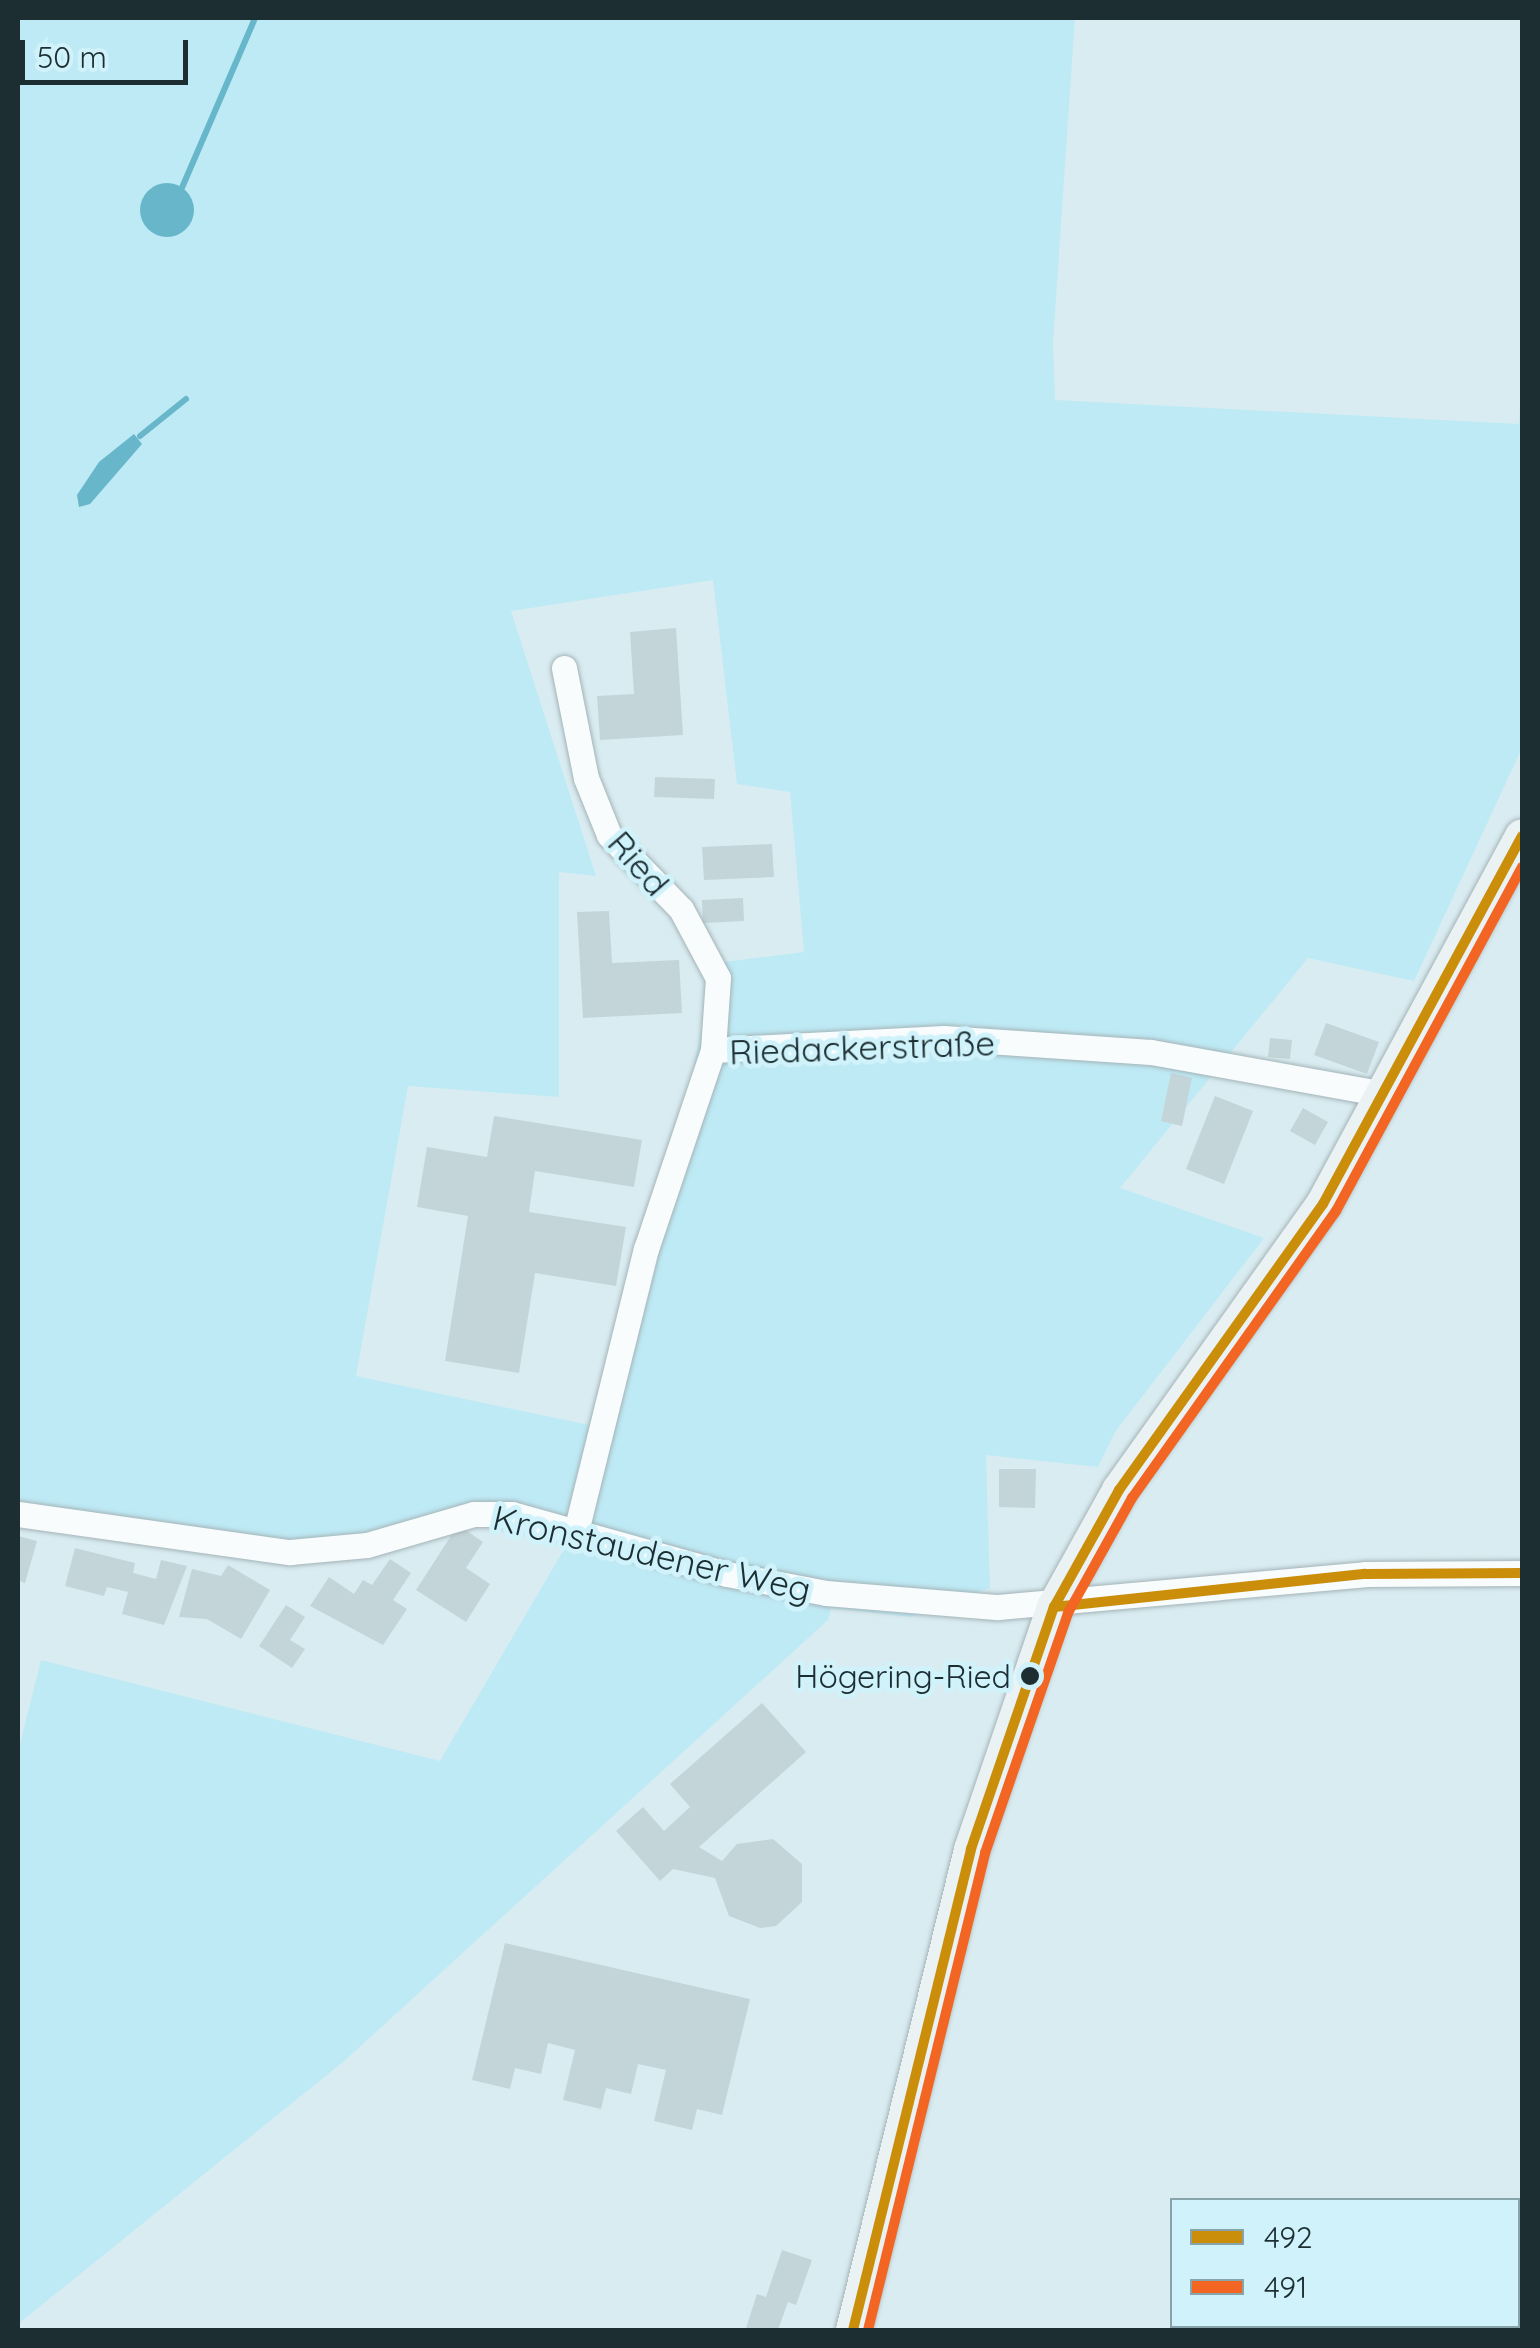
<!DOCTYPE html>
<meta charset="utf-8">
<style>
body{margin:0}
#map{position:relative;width:1540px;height:2348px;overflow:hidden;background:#d9ecf1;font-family:Quicksand,sans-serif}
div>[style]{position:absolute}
.green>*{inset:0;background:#beeaf5}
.water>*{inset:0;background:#67b6c9}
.round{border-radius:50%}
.stream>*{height:6px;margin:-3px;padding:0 3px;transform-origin:3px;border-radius:3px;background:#67b6c9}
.building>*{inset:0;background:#c4d5d9}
.roads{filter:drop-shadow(0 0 2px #a4b4b8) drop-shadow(0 0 2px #a4b4b8)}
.street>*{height:25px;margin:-12.5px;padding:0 12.5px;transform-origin:12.5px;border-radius:12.5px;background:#f9fcfd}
.secondary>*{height:35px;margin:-17.5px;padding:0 17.5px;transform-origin:17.5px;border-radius:17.5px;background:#ebf2f4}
.bus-1>*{height:10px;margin:-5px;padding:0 5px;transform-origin:5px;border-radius:5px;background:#cb8e0a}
.bus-2>*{height:10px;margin:-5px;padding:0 5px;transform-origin:5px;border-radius:5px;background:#f26522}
.dots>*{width:28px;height:28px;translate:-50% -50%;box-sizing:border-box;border:5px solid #cff2fb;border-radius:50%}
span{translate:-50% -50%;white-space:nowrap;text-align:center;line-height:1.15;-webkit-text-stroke:10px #cff2fb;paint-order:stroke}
.bus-label{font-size:32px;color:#1c2e32}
.right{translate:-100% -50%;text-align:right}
.street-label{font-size:35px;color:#1c2e32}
.frame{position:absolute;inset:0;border:20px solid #1c2e32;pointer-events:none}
.legend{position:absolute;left:1170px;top:2198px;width:350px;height:130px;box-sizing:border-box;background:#cff2fb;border:2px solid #87a4ab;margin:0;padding:12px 18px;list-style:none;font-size:30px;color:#1c2e32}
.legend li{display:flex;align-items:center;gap:20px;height:50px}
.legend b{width:50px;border:2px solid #87a4ab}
.scale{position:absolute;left:20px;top:40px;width:168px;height:45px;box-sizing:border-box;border:5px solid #1c2e32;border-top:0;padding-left:12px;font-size:30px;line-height:35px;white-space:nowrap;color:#1c2e32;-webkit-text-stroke:8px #cff2fb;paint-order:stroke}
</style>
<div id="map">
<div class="green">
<div style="clip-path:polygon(evenodd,18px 18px,1075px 18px,1053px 342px,1055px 400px,1519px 424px,1522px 368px,1522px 748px,1414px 981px,1308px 958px,1120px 1188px,1264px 1238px,1115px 1432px,1098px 1467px,986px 1455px,990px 1588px,911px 1617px,831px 1608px,828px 1620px,343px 2062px,18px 2324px,18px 1752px,41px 1660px,440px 1761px,570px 1539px,475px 1516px,367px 1550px,18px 1520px,18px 18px,713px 580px,737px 784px,790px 792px,804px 952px,715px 963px,693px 1069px,589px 1425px,356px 1376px,408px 1086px,559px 1097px,559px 872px,596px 876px,511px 611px,713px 580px)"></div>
</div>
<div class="water">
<div class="round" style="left:140px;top:183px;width:54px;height:54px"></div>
<div style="clip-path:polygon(134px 434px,142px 444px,90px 504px,79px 507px,77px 495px,99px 462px)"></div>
</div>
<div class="stream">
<div style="left:181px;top:190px;width:187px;rotate:-66.7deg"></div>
<div style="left:140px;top:436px;width:59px;rotate:-38.8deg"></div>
</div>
<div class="building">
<div style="clip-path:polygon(676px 628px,683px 735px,600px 740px,597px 696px,634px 694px,630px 632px)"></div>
<div style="clip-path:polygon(655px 777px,715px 779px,714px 799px,654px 797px)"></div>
<div style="clip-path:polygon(772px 844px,774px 877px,704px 880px,702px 847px)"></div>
<div style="clip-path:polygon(743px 898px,744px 921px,703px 923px,702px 900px)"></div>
<div style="clip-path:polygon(609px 911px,612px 963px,679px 960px,682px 1013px,583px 1018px,577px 912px)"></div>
<div style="clip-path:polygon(1326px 1023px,1379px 1042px,1367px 1074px,1314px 1055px)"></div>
<div style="clip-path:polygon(1270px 1038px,1292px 1040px,1290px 1059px,1268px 1057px)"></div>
<div style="clip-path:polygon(1171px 1073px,1192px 1078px,1182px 1126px,1161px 1121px)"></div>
<div style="clip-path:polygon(1215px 1096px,1253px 1111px,1224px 1184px,1186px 1169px)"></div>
<div style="clip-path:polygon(1303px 1108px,1328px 1122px,1315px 1145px,1290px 1131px)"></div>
<div style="clip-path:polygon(494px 1116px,642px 1140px,634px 1187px,535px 1171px,529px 1212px,626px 1227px,616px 1286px,535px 1273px,519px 1373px,445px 1361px,468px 1216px,417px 1207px,427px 1147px,487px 1157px)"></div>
<div style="clip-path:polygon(999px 1469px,1036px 1469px,1035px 1508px,999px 1507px)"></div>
<div style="clip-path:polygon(458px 1525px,483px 1542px,466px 1568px,490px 1584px,466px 1622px,416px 1590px)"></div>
<div style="clip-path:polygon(18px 1536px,37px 1541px,25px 1583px,18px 1580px)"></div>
<div style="clip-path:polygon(75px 1548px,135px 1563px,133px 1573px,156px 1579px,161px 1560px,187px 1566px,164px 1625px,122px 1614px,128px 1592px,107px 1587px,104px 1596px,65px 1586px)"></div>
<div style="clip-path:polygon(390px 1559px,411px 1573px,393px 1600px,407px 1609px,383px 1645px,310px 1606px,329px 1577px,354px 1594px,363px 1580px,372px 1585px)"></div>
<div style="clip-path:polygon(228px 1565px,270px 1590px,241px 1639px,207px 1619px,179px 1617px,192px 1569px,221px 1576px)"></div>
<div style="clip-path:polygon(286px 1605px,305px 1617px,290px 1640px,305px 1649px,292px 1668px,259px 1646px)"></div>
<div style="clip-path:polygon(762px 1703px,806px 1752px,699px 1847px,722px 1861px,737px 1844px,773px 1839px,802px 1864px,802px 1902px,776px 1926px,760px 1928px,729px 1916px,715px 1878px,673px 1869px,660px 1881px,616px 1831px,643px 1807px,664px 1831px,690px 1807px,670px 1784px)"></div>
<div style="clip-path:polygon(505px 1943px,750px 1999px,722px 2115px,697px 2109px,692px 2130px,654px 2121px,666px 2070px,638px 2064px,631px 2094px,606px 2088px,601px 2109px,563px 2100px,575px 2050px,548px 2043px,541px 2074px,515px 2068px,510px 2089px,472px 2080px)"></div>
<div style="clip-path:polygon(782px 2250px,812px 2260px,796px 2305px,788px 2302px,778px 2330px,746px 2328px,757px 2294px,766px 2297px)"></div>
</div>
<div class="roads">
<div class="street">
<div style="left:564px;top:668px;width:112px;rotate:78.7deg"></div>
<div style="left:586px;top:778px;width:61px;rotate:68deg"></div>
<div style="left:609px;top:835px;width:103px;rotate:45.8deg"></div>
<div style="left:681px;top:909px;width:78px;rotate:61.8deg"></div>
<div style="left:718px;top:978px;width:72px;rotate:94deg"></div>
<div style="left:18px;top:1514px;width:275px;rotate:8deg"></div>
<div style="left:290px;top:1552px;width:77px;rotate:-5.2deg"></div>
<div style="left:367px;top:1545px;width:111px;rotate:-16.2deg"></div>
<div style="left:474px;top:1514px;width:38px"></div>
<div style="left:512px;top:1514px;width:223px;rotate:15.6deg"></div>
<div style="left:727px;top:1574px;width:101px;rotate:10.9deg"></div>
<div style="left:826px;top:1593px;width:173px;rotate:4.7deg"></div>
<div style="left:998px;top:1607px;width:368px;rotate:-5.1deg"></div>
<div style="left:1365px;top:1574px;width:157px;rotate:-0.4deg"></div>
<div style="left:576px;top:1531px;width:291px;rotate:-76.1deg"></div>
<div style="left:646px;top:1249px;width:210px;rotate:-71.4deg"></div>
<div style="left:713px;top:1050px;width:231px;rotate:-3deg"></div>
<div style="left:944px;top:1038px;width:207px;rotate:3.9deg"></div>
<div style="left:1151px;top:1052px;width:238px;rotate:10.2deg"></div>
</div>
<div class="secondary">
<div style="left:853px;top:2330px;width:495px;rotate:-76.2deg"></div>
<div style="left:971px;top:1849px;width:256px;rotate:-71.1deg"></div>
<div style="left:1054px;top:1607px;width:134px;rotate:-60.9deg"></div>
<div style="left:1119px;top:1490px;width:351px;rotate:-54.5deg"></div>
<div style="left:1323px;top:1204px;width:418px;rotate:-61.6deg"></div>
</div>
</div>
<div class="bus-1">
<div style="left:1054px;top:1607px;width:313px;rotate:-6.1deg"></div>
<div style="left:1365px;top:1574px;width:157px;rotate:-0.4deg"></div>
<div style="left:853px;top:2330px;width:495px;rotate:-76.2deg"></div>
<div style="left:971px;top:1849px;width:256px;rotate:-71.1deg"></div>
<div style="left:1054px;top:1607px;width:134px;rotate:-60.9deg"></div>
<div style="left:1119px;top:1490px;width:351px;rotate:-54.5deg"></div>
<div style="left:1323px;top:1204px;width:418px;rotate:-61.6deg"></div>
</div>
<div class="bus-2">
<div style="left:868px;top:2330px;width:491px;rotate:-76.2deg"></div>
<div style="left:985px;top:1853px;width:254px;rotate:-70.9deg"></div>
<div style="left:1068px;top:1613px;width:132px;rotate:-60.9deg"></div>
<div style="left:1132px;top:1498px;width:352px;rotate:-54.6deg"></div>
<div style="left:1336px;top:1211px;width:391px;rotate:-61.6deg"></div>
</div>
<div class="dots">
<div style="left:1030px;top:1676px;background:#1c2e32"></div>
</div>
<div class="bus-label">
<span class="right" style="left:1011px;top:1676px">Högering-Ried</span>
</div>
<div class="street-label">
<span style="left:639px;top:863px;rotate:49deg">Ried</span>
<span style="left:862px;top:1047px;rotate:-2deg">Riedackerstraße</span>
<span style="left:652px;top:1553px;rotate:13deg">Kronstaudener Weg</span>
</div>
<div class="frame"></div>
<ul class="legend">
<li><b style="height:12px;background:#cb8e0a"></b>492</li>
<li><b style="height:12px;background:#f26522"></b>491</li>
</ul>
<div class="scale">50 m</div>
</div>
